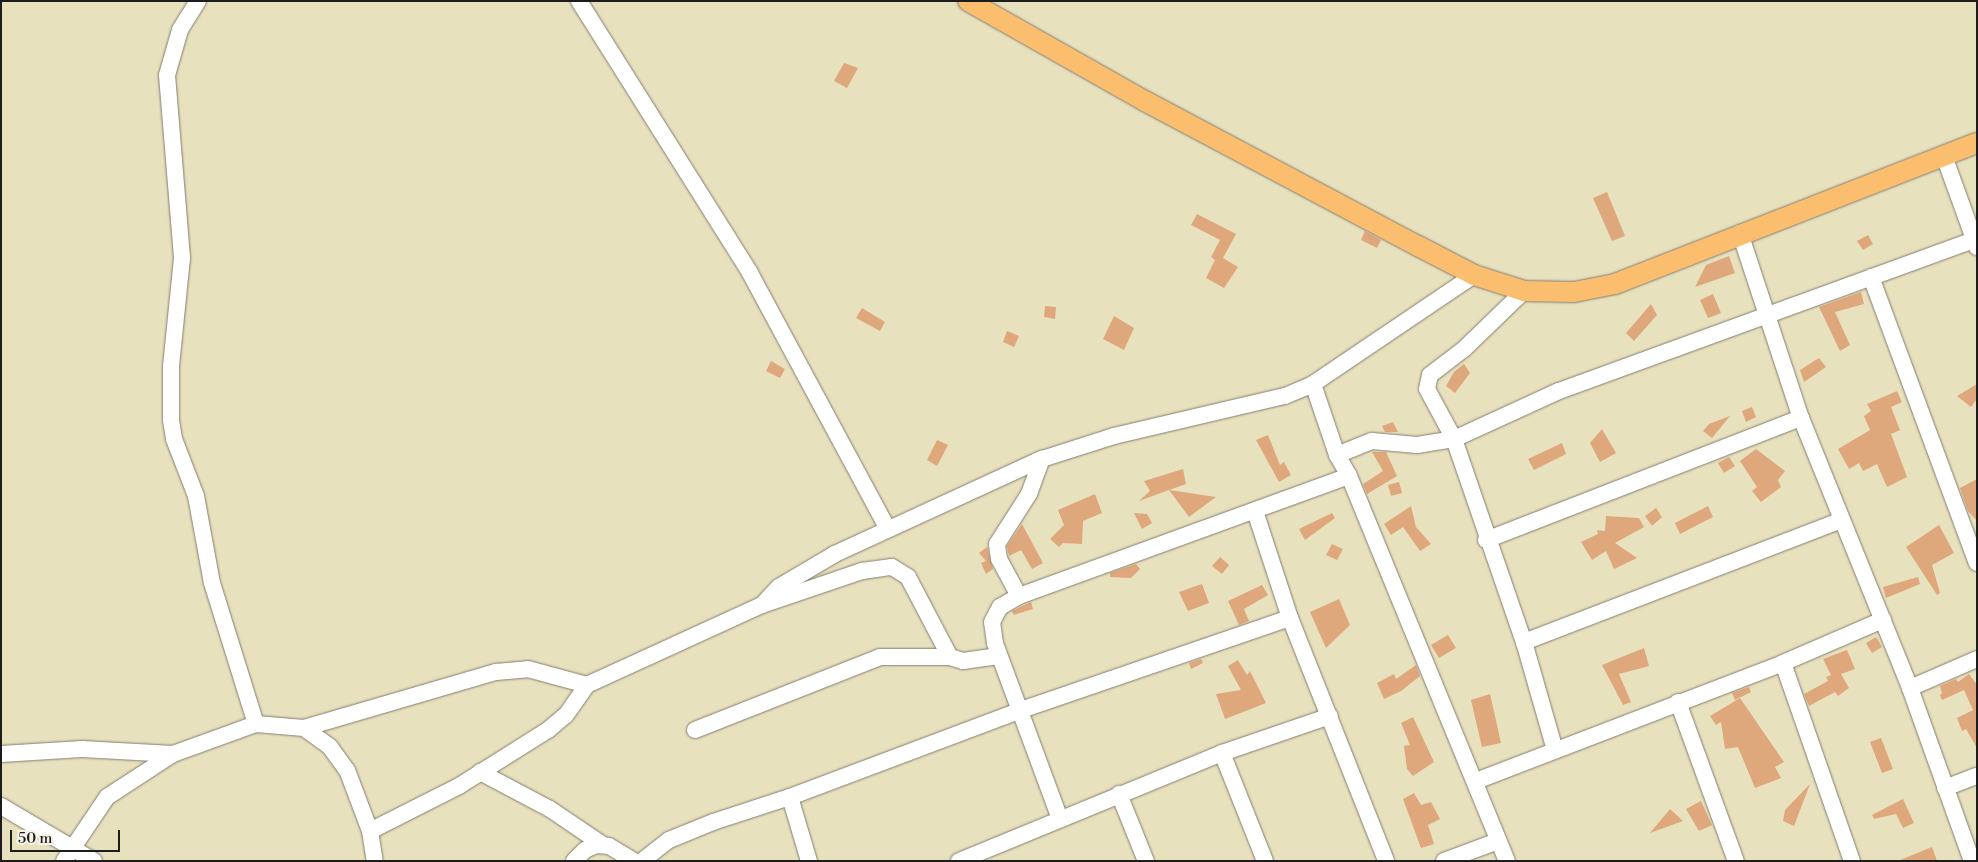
<!DOCTYPE html>
<style>
body{margin:0}
#map{position:relative;width:1978px;height:862px;overflow:hidden;background:#e8e1be;font-family:"Libre Bodoni",serif}
div>[style]{position:absolute}
.building>*{inset:0;background:#dfa77c}
.roads{filter:drop-shadow(0 0 1px #827e6d) drop-shadow(0 0 1px #827e6d)}
.minor>*{height:16px;margin:-8px;padding:0 8px;transform-origin:8px;border-radius:8px;background:#fff}
.major>*{height:20px;margin:-10px;padding:0 10px;transform-origin:10px;border-radius:10px;background:#fbbd6e}
span{translate:-50% -50%;white-space:nowrap;text-align:center;line-height:1.15;-webkit-text-stroke:4.5px #f7f3e8;paint-order:stroke}
.frame{position:absolute;inset:0;border:2px solid #1c1c1c;pointer-events:none}
.scale{position:absolute;left:10px;top:830px;width:110px;height:22px;box-sizing:border-box;border:2px solid #1c1c1c;border-top:0;padding-left:6px;font-size:15px;line-height:18px;white-space:nowrap;color:#1c1c1c;-webkit-text-stroke:4px #f7f3e8;paint-order:stroke}
</style>
<div id="map">
<div class="building">
<div style="clip-path:polygon(844px 63px,858px 68px,847px 88px,834px 81px)"></div>
<div style="clip-path:polygon(1607px 192px,1625px 236px,1612px 241px,1593px 198px)"></div>
<div style="clip-path:polygon(1197px 214px,1236px 234px,1223px 258px,1238px 267px,1224px 288px,1206px 278px,1215px 260px,1211px 257px,1220px 240px,1191px 225px)"></div>
<div style="clip-path:polygon(1365px 231px,1381px 240px,1377px 248px,1361px 240px)"></div>
<div style="clip-path:polygon(1868px 235px,1873px 244px,1863px 250px,1857px 241px)"></div>
<div style="clip-path:polygon(1729px 256px,1735px 273px,1695px 287px,1706px 265px)"></div>
<div style="clip-path:polygon(1861px 292px,1864px 304px,1835px 312px,1850px 345px,1840px 351px,1819px 307px)"></div>
<div style="clip-path:polygon(1713px 294px,1721px 313px,1708px 318px,1700px 300px)"></div>
<div style="clip-path:polygon(1651px 304px,1657px 315px,1634px 341px,1626px 333px)"></div>
<div style="clip-path:polygon(1045px 306px,1056px 307px,1055px 319px,1044px 317px)"></div>
<div style="clip-path:polygon(862px 308px,885px 322px,880px 331px,856px 318px)"></div>
<div style="clip-path:polygon(1114px 316px,1134px 328px,1124px 350px,1103px 339px)"></div>
<div style="clip-path:polygon(1007px 331px,1019px 336px,1014px 347px,1003px 342px)"></div>
<div style="clip-path:polygon(1819px 358px,1826px 367px,1804px 382px,1800px 370px)"></div>
<div style="clip-path:polygon(771px 361px,785px 369px,780px 378px,766px 371px)"></div>
<div style="clip-path:polygon(1464px 364px,1470px 373px,1455px 393px,1446px 386px,1454px 372px)"></div>
<div style="clip-path:polygon(1977px 384px,1977px 399px,1971px 407px,1957px 396px)"></div>
<div style="clip-path:polygon(1897px 391px,1902px 402px,1891px 407px,1900px 430px,1891px 434px,1907px 477px,1887px 487px,1877px 464px,1863px 471px,1859px 463px,1849px 469px,1838px 449px,1870px 430px,1864px 416px,1871px 411px,1867px 404px)"></div>
<div style="clip-path:polygon(1752px 407px,1756px 417px,1746px 422px,1742px 411px)"></div>
<div style="clip-path:polygon(1730px 416px,1712px 438px,1703px 431px,1709px 424px)"></div>
<div style="clip-path:polygon(1393px 422px,1398px 432px,1385px 432px,1382px 426px)"></div>
<div style="clip-path:polygon(1602px 429px,1616px 453px,1600px 462px,1590px 443px)"></div>
<div style="clip-path:polygon(1268px 435px,1280px 465px,1284px 462px,1291px 475px,1279px 482px,1256px 440px)"></div>
<div style="clip-path:polygon(937px 440px,948px 445px,937px 466px,927px 460px)"></div>
<div style="clip-path:polygon(1562px 443px,1566px 454px,1534px 470px,1528px 459px)"></div>
<div style="clip-path:polygon(1756px 449px,1785px 471px,1778px 480px,1781px 487px,1761px 502px,1752px 491px,1757px 487px,1740px 461px)"></div>
<div style="clip-path:polygon(1372px 452px,1386px 452px,1397px 476px,1367px 494px,1363px 484px,1383px 471px)"></div>
<div style="clip-path:polygon(1729px 457px,1735px 466px,1724px 473px,1718px 463px)"></div>
<div style="clip-path:polygon(1183px 469px,1186px 484px,1169px 490px,1216px 497px,1189px 517px,1169px 490px,1139px 501px,1150px 491px,1144px 481px)"></div>
<div style="clip-path:polygon(1977px 479px,1977px 521px,1968px 511px,1960px 488px)"></div>
<div style="clip-path:polygon(1399px 482px,1402px 493px,1391px 496px,1388px 485px)"></div>
<div style="clip-path:polygon(1095px 494px,1102px 513px,1083px 521px,1082px 544px,1063px 543px,1059px 547px,1050px 539px,1064px 525px,1058px 510px)"></div>
<div style="clip-path:polygon(1411px 506px,1416px 527px,1431px 544px,1420px 551px,1403px 527px,1391px 535px,1384px 524px)"></div>
<div style="clip-path:polygon(1708px 506px,1713px 517px,1680px 534px,1675px 523px)"></div>
<div style="clip-path:polygon(1656px 508px,1662px 517px,1652px 526px,1645px 516px)"></div>
<div style="clip-path:polygon(1134px 513px,1147px 514px,1152px 523px,1142px 529px)"></div>
<div style="clip-path:polygon(1332px 513px,1335px 518px,1305px 540px,1299px 529px)"></div>
<div style="clip-path:polygon(1606px 516px,1639px 518px,1644px 527px,1615px 543px,1637px 558px,1614px 569px,1606px 551px,1592px 560px,1581px 542px,1598px 534px,1597px 530px,1605px 531px)"></div>
<div style="clip-path:polygon(1022px 524px,1043px 563px,1032px 569px,1021px 550px,1009px 556px,1007px 546px)"></div>
<div style="clip-path:polygon(1939px 525px,1954px 553px,1932px 565px,1940px 593px,1937px 595px,1906px 547px)"></div>
<div style="clip-path:polygon(1332px 544px,1343px 549px,1337px 560px,1326px 555px)"></div>
<div style="clip-path:polygon(987px 547px,993px 569px,986px 574px,981px 563px,986px 561px,979px 553px)"></div>
<div style="clip-path:polygon(1220px 557px,1229px 565px,1222px 574px,1212px 566px)"></div>
<div style="clip-path:polygon(1136px 564px,1140px 569px,1131px 578px,1110px 577px,1110px 573px)"></div>
<div style="clip-path:polygon(1918px 577px,1920px 584px,1886px 598px,1883px 587px)"></div>
<div style="clip-path:polygon(1202px 584px,1209px 603px,1188px 611px,1179px 592px)"></div>
<div style="clip-path:polygon(1262px 585px,1268px 595px,1244px 609px,1249px 621px,1239px 625px,1228px 601px)"></div>
<div style="clip-path:polygon(1339px 599px,1350px 625px,1326px 648px,1310px 612px)"></div>
<div style="clip-path:polygon(1031px 602px,1033px 609px,1014px 615px,1012px 611px)"></div>
<div style="clip-path:polygon(1448px 635px,1456px 648px,1439px 658px,1431px 645px)"></div>
<div style="clip-path:polygon(1876px 637px,1882px 647px,1872px 653px,1866px 643px)"></div>
<div style="clip-path:polygon(1644px 648px,1649px 666px,1619px 674px,1631px 702px,1623px 705px,1602px 665px)"></div>
<div style="clip-path:polygon(1847px 650px,1855px 669px,1841px 674px,1849px 688px,1838px 696px,1835px 692px,1809px 706px,1804px 694px,1828px 681px,1826px 677px,1831px 675px,1823px 659px)"></div>
<div style="clip-path:polygon(1201px 659px,1203px 663px,1191px 669px,1189px 663px)"></div>
<div style="clip-path:polygon(1238px 660px,1247px 675px,1250px 671px,1266px 703px,1225px 719px,1216px 694px,1241px 690px,1228px 666px)"></div>
<div style="clip-path:polygon(1416px 665px,1420px 676px,1401px 691px,1384px 699px,1377px 683px,1394px 674px,1396px 679px)"></div>
<div style="clip-path:polygon(1969px 674px,1977px 685px,1977px 748px,1966px 729px,1962px 731px,1957px 718px,1973px 710px,1964px 690px,1942px 700px,1940px 695px,1942px 693px,1940px 686px,1956px 679px,1958px 682px)"></div>
<div style="clip-path:polygon(1749px 687px,1751px 692px,1735px 700px,1732px 693px)"></div>
<div style="clip-path:polygon(1490px 694px,1501px 743px,1482px 747px,1471px 700px)"></div>
<div style="clip-path:polygon(1740px 698px,1784px 762px,1775px 767px,1781px 778px,1755px 788px,1738px 747px,1725px 749px,1721px 722px,1716px 725px,1710px 716px)"></div>
<div style="clip-path:polygon(1413px 717px,1434px 762px,1413px 776px,1407px 769px,1404px 746px,1410px 745px,1401px 723px)"></div>
<div style="clip-path:polygon(1881px 738px,1893px 769px,1882px 773px,1870px 742px)"></div>
<div style="clip-path:polygon(1810px 784px,1794px 826px,1783px 821px,1785px 810px)"></div>
<div style="clip-path:polygon(1414px 793px,1421px 805px,1431px 802px,1440px 819px,1428px 825px,1434px 844px,1421px 848px,1403px 799px)"></div>
<div style="clip-path:polygon(1903px 799px,1914px 823px,1903px 828px,1896px 814px,1874px 819px,1872px 815px)"></div>
<div style="clip-path:polygon(1701px 801px,1712px 825px,1699px 831px,1686px 809px)"></div>
<div style="clip-path:polygon(1670px 809px,1683px 821px,1650px 833px)"></div>
<div style="clip-path:polygon(1932px 847px,1937px 861px,1900px 861px,1900px 860px)"></div>
</div>
<div class="roads">
<div class="minor">
<div style="left:198px;top:1px;width:34px;rotate:122deg"></div>
<div style="left:180px;top:30px;width:47px;rotate:106.1deg"></div>
<div style="left:167px;top:75px;width:184px;rotate:85.3deg"></div>
<div style="left:182px;top:258px;width:109px;rotate:95.8deg"></div>
<div style="left:171px;top:366px;width:54px;rotate:90deg"></div>
<div style="left:171px;top:420px;width:19px;rotate:81deg"></div>
<div style="left:174px;top:439px;width:61px;rotate:68.9deg"></div>
<div style="left:196px;top:496px;width:88px;rotate:79.6deg"></div>
<div style="left:212px;top:583px;width:148px;rotate:72.7deg"></div>
<div style="left:579px;top:1px;width:321px;rotate:57.8deg"></div>
<div style="left:750px;top:273px;width:291px;rotate:61.7deg"></div>
<div style="left:1944px;top:156px;width:97px;rotate:70.1deg"></div>
<div style="left:1740px;top:233px;width:195px;rotate:71.8deg"></div>
<div style="left:1801px;top:418px;width:291px;rotate:68deg"></div>
<div style="left:1910px;top:688px;width:184px;rotate:70.3deg"></div>
<div style="left:1871px;top:277px;width:305px;rotate:69.7deg"></div>
<div style="left:1524px;top:291px;width:83px;rotate:136deg"></div>
<div style="left:1464px;top:349px;width:43px;rotate:142.6deg"></div>
<div style="left:1430px;top:375px;width:14px;rotate:102deg"></div>
<div style="left:1427px;top:389px;width:57px;rotate:61.6deg"></div>
<div style="left:1454px;top:439px;width:215px;rotate:71deg"></div>
<div style="left:1524px;top:642px;width:112px;rotate:74deg"></div>
<div style="left:1313px;top:384px;width:75px;rotate:71.3deg"></div>
<div style="left:1337px;top:455px;width:24px;rotate:60deg"></div>
<div style="left:1349px;top:476px;width:416px;rotate:67.7deg"></div>
<div style="left:1337px;top:455px;width:38px;rotate:-22deg"></div>
<div style="left:1372px;top:441px;width:45px;rotate:5.1deg"></div>
<div style="left:1417px;top:445px;width:37px;rotate:-9deg"></div>
<div style="left:1454px;top:439px;width:115px;rotate:-24.6deg"></div>
<div style="left:1559px;top:391px;width:445px;rotate:-20deg"></div>
<div style="left:1255px;top:511px;width:113px;rotate:71.9deg"></div>
<div style="left:1290px;top:618px;width:261px;rotate:68.4deg"></div>
<div style="left:1486px;top:540px;width:338px;rotate:-21.2deg"></div>
<div style="left:1019px;top:596px;width:42px;rotate:-118.4deg"></div>
<div style="left:999px;top:559px;width:15px;rotate:-98deg"></div>
<div style="left:997px;top:544px;width:59px;rotate:-57.4deg"></div>
<div style="left:1029px;top:494px;width:37px;rotate:-70deg"></div>
<div style="left:762px;top:605px;width:25px;rotate:-47deg"></div>
<div style="left:779px;top:587px;width:65px;rotate:-30.5deg"></div>
<div style="left:835px;top:554px;width:228px;rotate:-24.7deg"></div>
<div style="left:1042px;top:459px;width:76px;rotate:-17.7deg"></div>
<div style="left:1114px;top:436px;width:176px;rotate:-13.2deg"></div>
<div style="left:1285px;top:396px;width:30px;rotate:-23deg"></div>
<div style="left:1313px;top:384px;width:194px;rotate:-34.1deg"></div>
<div style="left:1524px;top:642px;width:338px;rotate:-21deg"></div>
<div style="left:1783px;top:663px;width:210px;rotate:70.8deg"></div>
<div style="left:1910px;top:688px;width:73px;rotate:-23.4deg"></div>
<div style="left:1678px;top:702px;width:169px;rotate:70deg"></div>
<div style="left:304px;top:728px;width:32px;rotate:36deg"></div>
<div style="left:330px;top:747px;width:29px;rotate:54deg"></div>
<div style="left:347px;top:770px;width:65px;rotate:69.3deg"></div>
<div style="left:370px;top:831px;width:30px;rotate:81deg"></div>
<div style="left:695px;top:730px;width:199px;rotate:-21.5deg"></div>
<div style="left:880px;top:657px;width:70px"></div>
<div style="left:950px;top:657px;width:14px;rotate:17deg"></div>
<div style="left:963px;top:661px;width:36px;rotate:-8deg"></div>
<div style="left:1222px;top:753px;width:116px;rotate:68.3deg"></div>
<div style="left:1px;top:754px;width:81px;rotate:-3.5deg"></div>
<div style="left:82px;top:749px;width:91px;rotate:3.1deg"></div>
<div style="left:480px;top:772px;width:79px;rotate:27.9deg"></div>
<div style="left:550px;top:809px;width:64px;rotate:34.2deg"></div>
<div style="left:1476px;top:781px;width:329px;rotate:-21deg"></div>
<div style="left:1783px;top:663px;width:109px;rotate:-23.3deg"></div>
<div style="left:1945px;top:788px;width:34px;rotate:-21deg"></div>
<div style="left:1119px;top:794px;width:72px;rotate:68.1deg"></div>
<div style="left:790px;top:797px;width:67px;rotate:73.5deg"></div>
<div style="left:1px;top:806px;width:108px;rotate:30.6deg"></div>
<div style="left:1060px;top:819px;width:188px;rotate:-110.3deg"></div>
<div style="left:995px;top:643px;width:21px;rotate:-98deg"></div>
<div style="left:992px;top:622px;width:17px;rotate:-62deg"></div>
<div style="left:1000px;top:607px;width:22px;rotate:-30deg"></div>
<div style="left:1019px;top:596px;width:351px;rotate:-20deg"></div>
<div style="left:370px;top:831px;width:100px;rotate:-26.8deg"></div>
<div style="left:459px;top:786px;width:105px;rotate:-32.2deg"></div>
<div style="left:548px;top:730px;width:23px;rotate:-40deg"></div>
<div style="left:566px;top:715px;width:37px;rotate:-55deg"></div>
<div style="left:587px;top:685px;width:192px;rotate:-24.6deg"></div>
<div style="left:762px;top:605px;width:106px;rotate:-18.8deg"></div>
<div style="left:862px;top:571px;width:30px;rotate:-8deg"></div>
<div style="left:892px;top:567px;width:19px;rotate:32deg"></div>
<div style="left:908px;top:577px;width:90px;rotate:62.3deg"></div>
<div style="left:64px;top:861px;width:77px;rotate:-56.1deg"></div>
<div style="left:107px;top:797px;width:79px;rotate:-33.1deg"></div>
<div style="left:173px;top:754px;width:88px;rotate:-19.9deg"></div>
<div style="left:256px;top:724px;width:48px;rotate:4.8deg"></div>
<div style="left:304px;top:728px;width:200px;rotate:-16.3deg"></div>
<div style="left:496px;top:672px;width:32px;rotate:-5deg"></div>
<div style="left:528px;top:669px;width:61px;rotate:15.2deg"></div>
<div style="left:574px;top:861px;width:16px;rotate:-45deg"></div>
<div style="left:585px;top:850px;width:12px;rotate:-24deg"></div>
<div style="left:596px;top:845px;width:13px;rotate:4deg"></div>
<div style="left:609px;top:846px;width:29px;rotate:31deg"></div>
<div style="left:642px;top:861px;width:34px;rotate:-38deg"></div>
<div style="left:669px;top:840px;width:48px;rotate:-22.2deg"></div>
<div style="left:713px;top:822px;width:81px;rotate:-18deg"></div>
<div style="left:790px;top:797px;width:247px;rotate:-20.6deg"></div>
<div style="left:1021px;top:710px;width:284px;rotate:-18.9deg"></div>
<div style="left:959px;top:861px;width:284px;rotate:-22.3deg"></div>
<div style="left:1222px;top:753px;width:114px;rotate:-18.9deg"></div>
<div style="left:1444px;top:861px;width:58px;rotate:-20.3deg"></div>
</div>
<div class="major">
<div style="left:968px;top:1px;width:203px;rotate:29.5deg"></div>
<div style="left:1145px;top:101px;width:309px;rotate:28deg"></div>
<div style="left:1418px;top:246px;width:63px;rotate:27.4deg"></div>
<div style="left:1474px;top:275px;width:52px;rotate:17.7deg"></div>
<div style="left:1524px;top:291px;width:50px;rotate:1.1deg"></div>
<div style="left:1574px;top:292px;width:42px;rotate:-11deg"></div>
<div style="left:1615px;top:284px;width:388px;rotate:-21.3deg"></div>
</div>
</div>
<div class="frame"></div>
<div class="scale">50 m</div>
</div>
